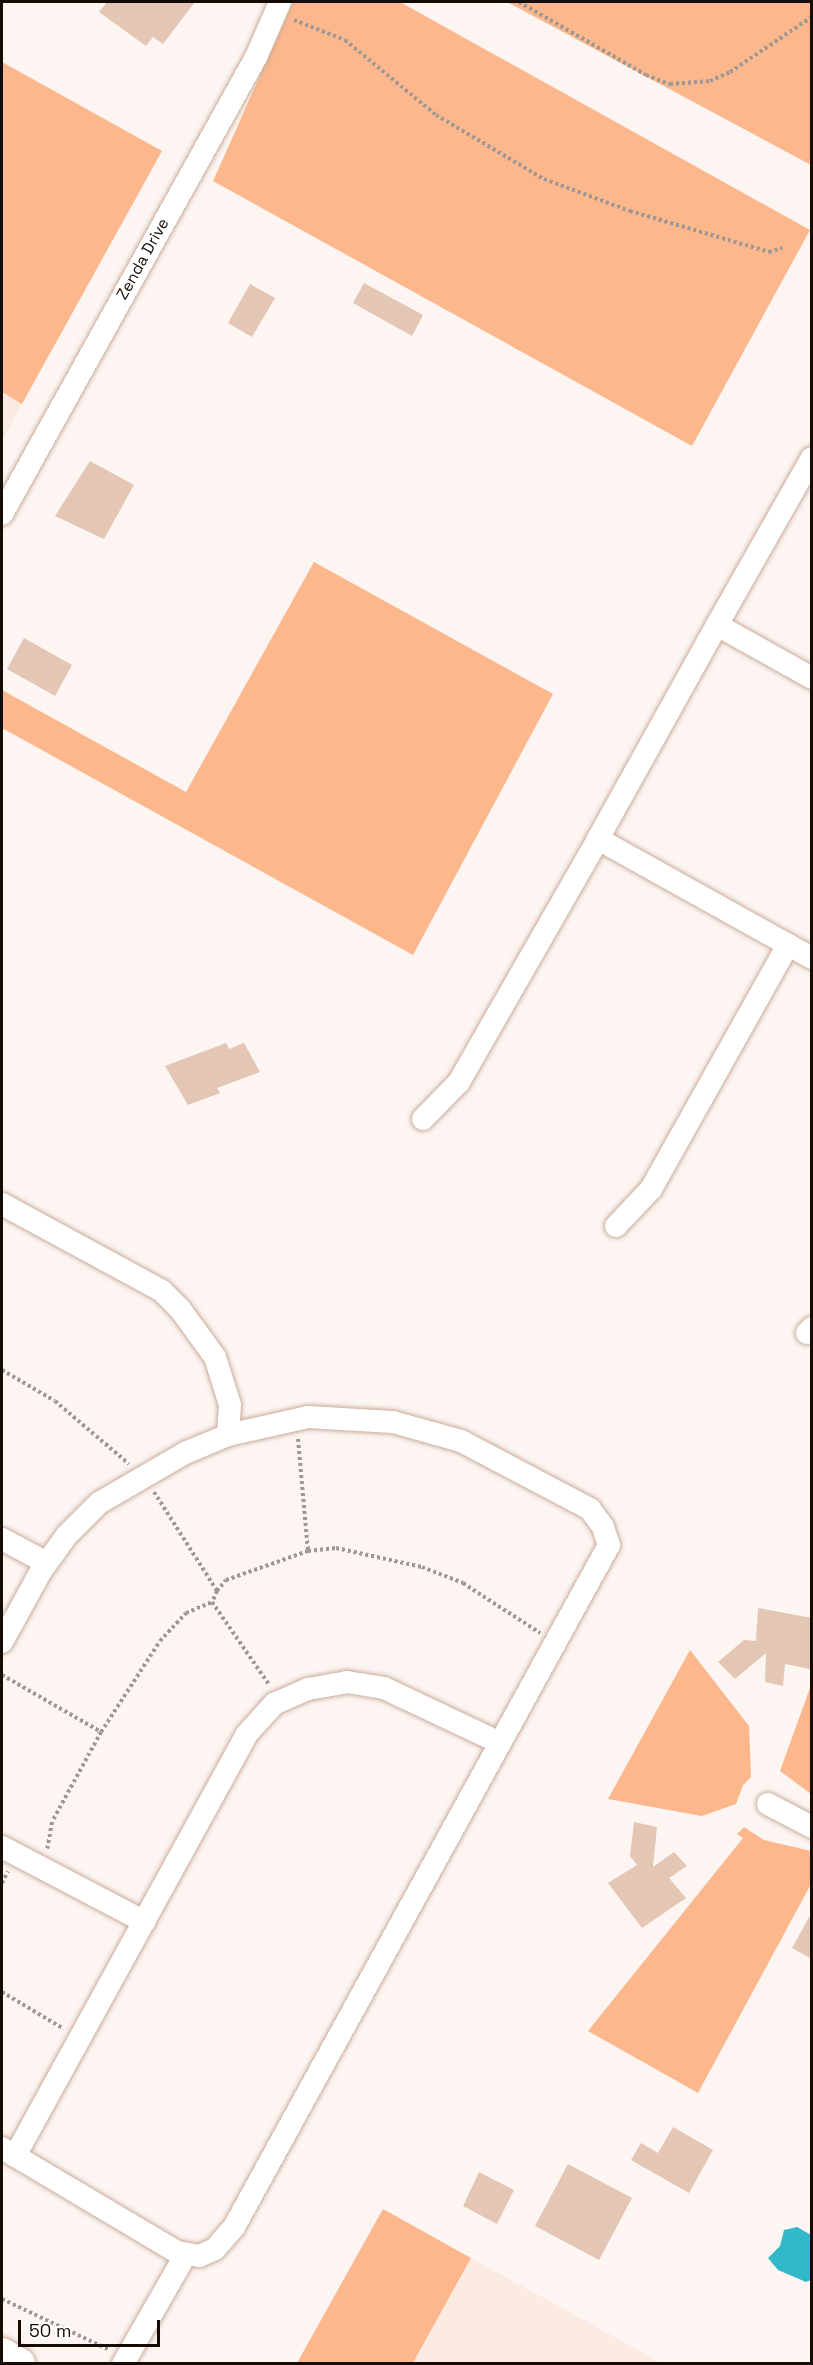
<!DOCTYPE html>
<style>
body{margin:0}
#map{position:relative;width:813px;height:2365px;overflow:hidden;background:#fcf5f2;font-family:"Space Grotesk",sans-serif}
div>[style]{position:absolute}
.built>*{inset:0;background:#fbebe2}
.green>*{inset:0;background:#fcb78c}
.water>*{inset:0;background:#31b9ca}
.building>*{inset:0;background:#e4c6b4}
.path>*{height:4px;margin-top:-2px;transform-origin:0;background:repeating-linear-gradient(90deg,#9f9793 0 3px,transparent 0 6px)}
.roads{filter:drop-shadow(0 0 2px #c9ac9a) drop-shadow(0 0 2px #c9ac9a)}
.street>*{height:22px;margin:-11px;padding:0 11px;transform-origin:11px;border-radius:11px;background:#fff}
.secondary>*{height:32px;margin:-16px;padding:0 16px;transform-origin:16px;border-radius:16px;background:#fff}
span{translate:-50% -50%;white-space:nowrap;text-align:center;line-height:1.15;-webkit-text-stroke:4.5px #fff;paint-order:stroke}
.street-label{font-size:16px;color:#160c06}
.frame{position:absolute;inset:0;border:3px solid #160c06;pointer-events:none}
.scale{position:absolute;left:18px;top:2320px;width:142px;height:27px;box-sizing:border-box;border:3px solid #160c06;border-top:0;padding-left:8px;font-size:18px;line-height:21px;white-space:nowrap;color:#160c06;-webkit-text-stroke:4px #fff;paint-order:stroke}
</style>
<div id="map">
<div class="built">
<div style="clip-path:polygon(2px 392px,22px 404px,2px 441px)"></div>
<div style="clip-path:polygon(471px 2258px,662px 2363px,413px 2364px)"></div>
</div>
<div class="green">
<div style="clip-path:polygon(293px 2px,400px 2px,810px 230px,692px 446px,213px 181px)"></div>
<div style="clip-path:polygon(507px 2px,811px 2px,811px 165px,673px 91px)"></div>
<div style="clip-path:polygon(2px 62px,162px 151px,22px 404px,2px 392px)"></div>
<div style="clip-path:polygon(314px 562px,553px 694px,413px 955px,2px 728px,2px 690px,186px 792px)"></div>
<div style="clip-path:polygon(690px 1650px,749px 1726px,751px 1777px,743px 1785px,736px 1804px,702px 1816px,608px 1799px)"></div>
<div style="clip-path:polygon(811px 1685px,811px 1794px,780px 1771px)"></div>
<div style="clip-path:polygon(744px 1827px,764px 1840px,811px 1851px,811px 1884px,698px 2093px,588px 2031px,743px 1838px,737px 1834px)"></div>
<div style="clip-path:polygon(383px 2209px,471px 2258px,413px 2363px,297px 2363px)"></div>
</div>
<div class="water">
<div style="clip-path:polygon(797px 2227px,811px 2235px,811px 2280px,806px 2282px,778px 2270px,768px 2258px,780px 2246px,784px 2230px)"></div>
</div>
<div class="building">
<div style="clip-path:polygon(107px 2px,195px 2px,163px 44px,153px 37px,146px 46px,99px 12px)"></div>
<div style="clip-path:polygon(364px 283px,423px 315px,412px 336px,353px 303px)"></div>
<div style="clip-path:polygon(250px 284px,275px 298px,252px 337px,228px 323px)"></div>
<div style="clip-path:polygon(90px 461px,134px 485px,104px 539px,55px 516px)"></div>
<div style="clip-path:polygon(24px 638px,72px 665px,55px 696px,7px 669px)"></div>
<div style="clip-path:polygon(226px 1043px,229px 1049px,244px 1043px,260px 1072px,217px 1088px,220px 1093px,188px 1105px,165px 1066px)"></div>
<div style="clip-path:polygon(758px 1608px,812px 1618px,810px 1669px,785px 1664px,783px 1686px,765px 1682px,766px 1653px,735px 1679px,718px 1662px,744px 1640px,756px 1641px)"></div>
<div style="clip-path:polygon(634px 1822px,657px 1827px,653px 1867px,674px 1852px,687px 1866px,669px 1878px,686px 1898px,642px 1928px,608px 1883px,637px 1865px,630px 1856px)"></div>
<div style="clip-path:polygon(812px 1912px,812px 1959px,792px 1948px)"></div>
<div style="clip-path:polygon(673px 2127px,713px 2150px,689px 2193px,631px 2160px,641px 2143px,658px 2153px)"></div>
<div style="clip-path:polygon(568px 2164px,632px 2198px,599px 2260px,535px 2226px)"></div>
<div style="clip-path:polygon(479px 2172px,514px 2190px,497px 2224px,463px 2206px)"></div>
</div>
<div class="path">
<div style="left:519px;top:2px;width:146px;rotate:29.9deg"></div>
<div style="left:646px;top:75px;width:26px;rotate:21deg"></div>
<div style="left:670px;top:84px;width:40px;rotate:-4.3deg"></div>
<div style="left:710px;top:81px;width:22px;rotate:-24deg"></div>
<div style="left:730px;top:72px;width:99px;rotate:-33.9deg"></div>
<div style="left:294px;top:20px;width:55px;rotate:21.4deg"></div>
<div style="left:345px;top:40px;width:118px;rotate:39.5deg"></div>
<div style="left:436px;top:115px;width:126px;rotate:30.7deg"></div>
<div style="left:544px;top:179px;width:92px;rotate:20.4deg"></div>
<div style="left:630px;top:211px;width:145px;rotate:16.4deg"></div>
<div style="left:769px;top:252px;width:14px;rotate:-17deg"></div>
<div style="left:2px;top:1370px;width:61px;rotate:30.3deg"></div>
<div style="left:55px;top:1401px;width:97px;rotate:40.4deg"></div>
<div style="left:298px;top:1439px;width:112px;rotate:84.9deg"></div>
<div style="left:154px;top:1492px;width:117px;rotate:57.5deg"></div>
<div style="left:217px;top:1591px;width:12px;rotate:114deg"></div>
<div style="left:212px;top:1602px;width:102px;rotate:55.4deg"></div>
<div style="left:217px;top:1591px;width:14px;rotate:-51deg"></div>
<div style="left:226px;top:1580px;width:87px;rotate:-19.5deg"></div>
<div style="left:308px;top:1551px;width:28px;rotate:-6deg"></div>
<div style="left:336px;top:1548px;width:88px;rotate:12.5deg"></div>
<div style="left:422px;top:1567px;width:44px;rotate:21.3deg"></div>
<div style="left:463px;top:1583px;width:92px;rotate:33deg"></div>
<div style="left:2px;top:1675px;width:114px;rotate:29.9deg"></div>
<div style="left:101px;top:1732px;width:102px;rotate:118.6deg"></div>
<div style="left:52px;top:1822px;width:27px;rotate:100deg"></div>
<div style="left:101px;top:1732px;width:108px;rotate:-57deg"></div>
<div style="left:160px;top:1641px;width:38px;rotate:-47deg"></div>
<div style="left:186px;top:1613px;width:28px;rotate:-23deg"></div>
<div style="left:2px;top:1883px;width:13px;rotate:-63deg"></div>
<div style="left:2px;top:1992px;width:72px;rotate:30.8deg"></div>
<div style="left:2px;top:2299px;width:117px;rotate:25.3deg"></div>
</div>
<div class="roads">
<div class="street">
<div style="left:2px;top:514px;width:523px;rotate:-60.93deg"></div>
<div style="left:256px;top:57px;width:60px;rotate:-66.4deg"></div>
<div style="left:717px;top:625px;width:192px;rotate:-60.4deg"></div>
<div style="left:812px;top:678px;width:109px;rotate:-150.8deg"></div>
<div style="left:717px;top:625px;width:245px;rotate:119.1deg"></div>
<div style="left:598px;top:839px;width:245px;rotate:29.1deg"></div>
<div style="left:423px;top:1119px;width:52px;rotate:-45.8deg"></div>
<div style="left:459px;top:1082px;width:280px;rotate:-60.2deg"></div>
<div style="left:2px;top:1204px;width:182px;rotate:28.5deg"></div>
<div style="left:162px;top:1291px;width:25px;rotate:45deg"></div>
<div style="left:180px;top:1309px;width:59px;rotate:53.9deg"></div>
<div style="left:215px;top:1357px;width:50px;rotate:72.6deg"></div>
<div style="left:230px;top:1405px;width:30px;rotate:94deg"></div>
<div style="left:616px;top:1226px;width:51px;rotate:-46.6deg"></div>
<div style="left:651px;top:1189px;width:280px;rotate:-60.7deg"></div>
<div style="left:807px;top:1333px;width:7px;rotate:-45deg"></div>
<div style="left:2px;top:1539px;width:51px;rotate:28.1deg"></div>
<div style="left:2px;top:1642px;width:81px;rotate:-61.2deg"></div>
<div style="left:41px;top:1571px;width:44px;rotate:-54.2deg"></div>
<div style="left:67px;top:1535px;width:45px;rotate:-45deg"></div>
<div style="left:99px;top:1503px;width:99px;rotate:-30.2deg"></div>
<div style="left:185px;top:1453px;width:47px;rotate:-22.7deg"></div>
<div style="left:228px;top:1435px;width:82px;rotate:-12.7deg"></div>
<div style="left:308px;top:1417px;width:85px;rotate:3.4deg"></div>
<div style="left:393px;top:1422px;width:71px;rotate:15.6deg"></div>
<div style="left:461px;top:1441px;width:146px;rotate:27.8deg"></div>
<div style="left:590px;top:1509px;width:22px;rotate:54deg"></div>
<div style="left:603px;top:1527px;width:19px;rotate:72deg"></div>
<div style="left:609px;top:1545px;width:778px;rotate:118.8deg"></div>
<div style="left:234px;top:2227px;width:29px;rotate:131deg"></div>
<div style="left:215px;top:2249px;width:17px;rotate:156deg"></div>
<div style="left:199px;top:2256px;width:22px;rotate:-170deg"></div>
<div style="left:177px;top:2252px;width:204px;rotate:-149.3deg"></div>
<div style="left:768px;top:1804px;width:50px;rotate:27.6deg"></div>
<div style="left:2px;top:1847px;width:161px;rotate:27.7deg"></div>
<div style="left:15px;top:2156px;width:480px;rotate:-61.2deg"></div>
<div style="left:246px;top:1735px;width:42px;rotate:-47.9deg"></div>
<div style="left:274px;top:1704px;width:37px;rotate:-24deg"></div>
<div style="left:308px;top:1689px;width:40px;rotate:-10deg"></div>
<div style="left:347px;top:1682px;width:37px;rotate:9deg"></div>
<div style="left:384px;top:1688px;width:126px;rotate:25.3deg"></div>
<div style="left:123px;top:2364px;width:127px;rotate:-60.2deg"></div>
</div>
<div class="secondary">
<div style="left:2px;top:2354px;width:20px;rotate:30deg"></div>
</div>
</div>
<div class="street-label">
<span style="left:143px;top:259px;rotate:-61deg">Zenda Drive</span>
</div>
<div class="frame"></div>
<div class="scale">50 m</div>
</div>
